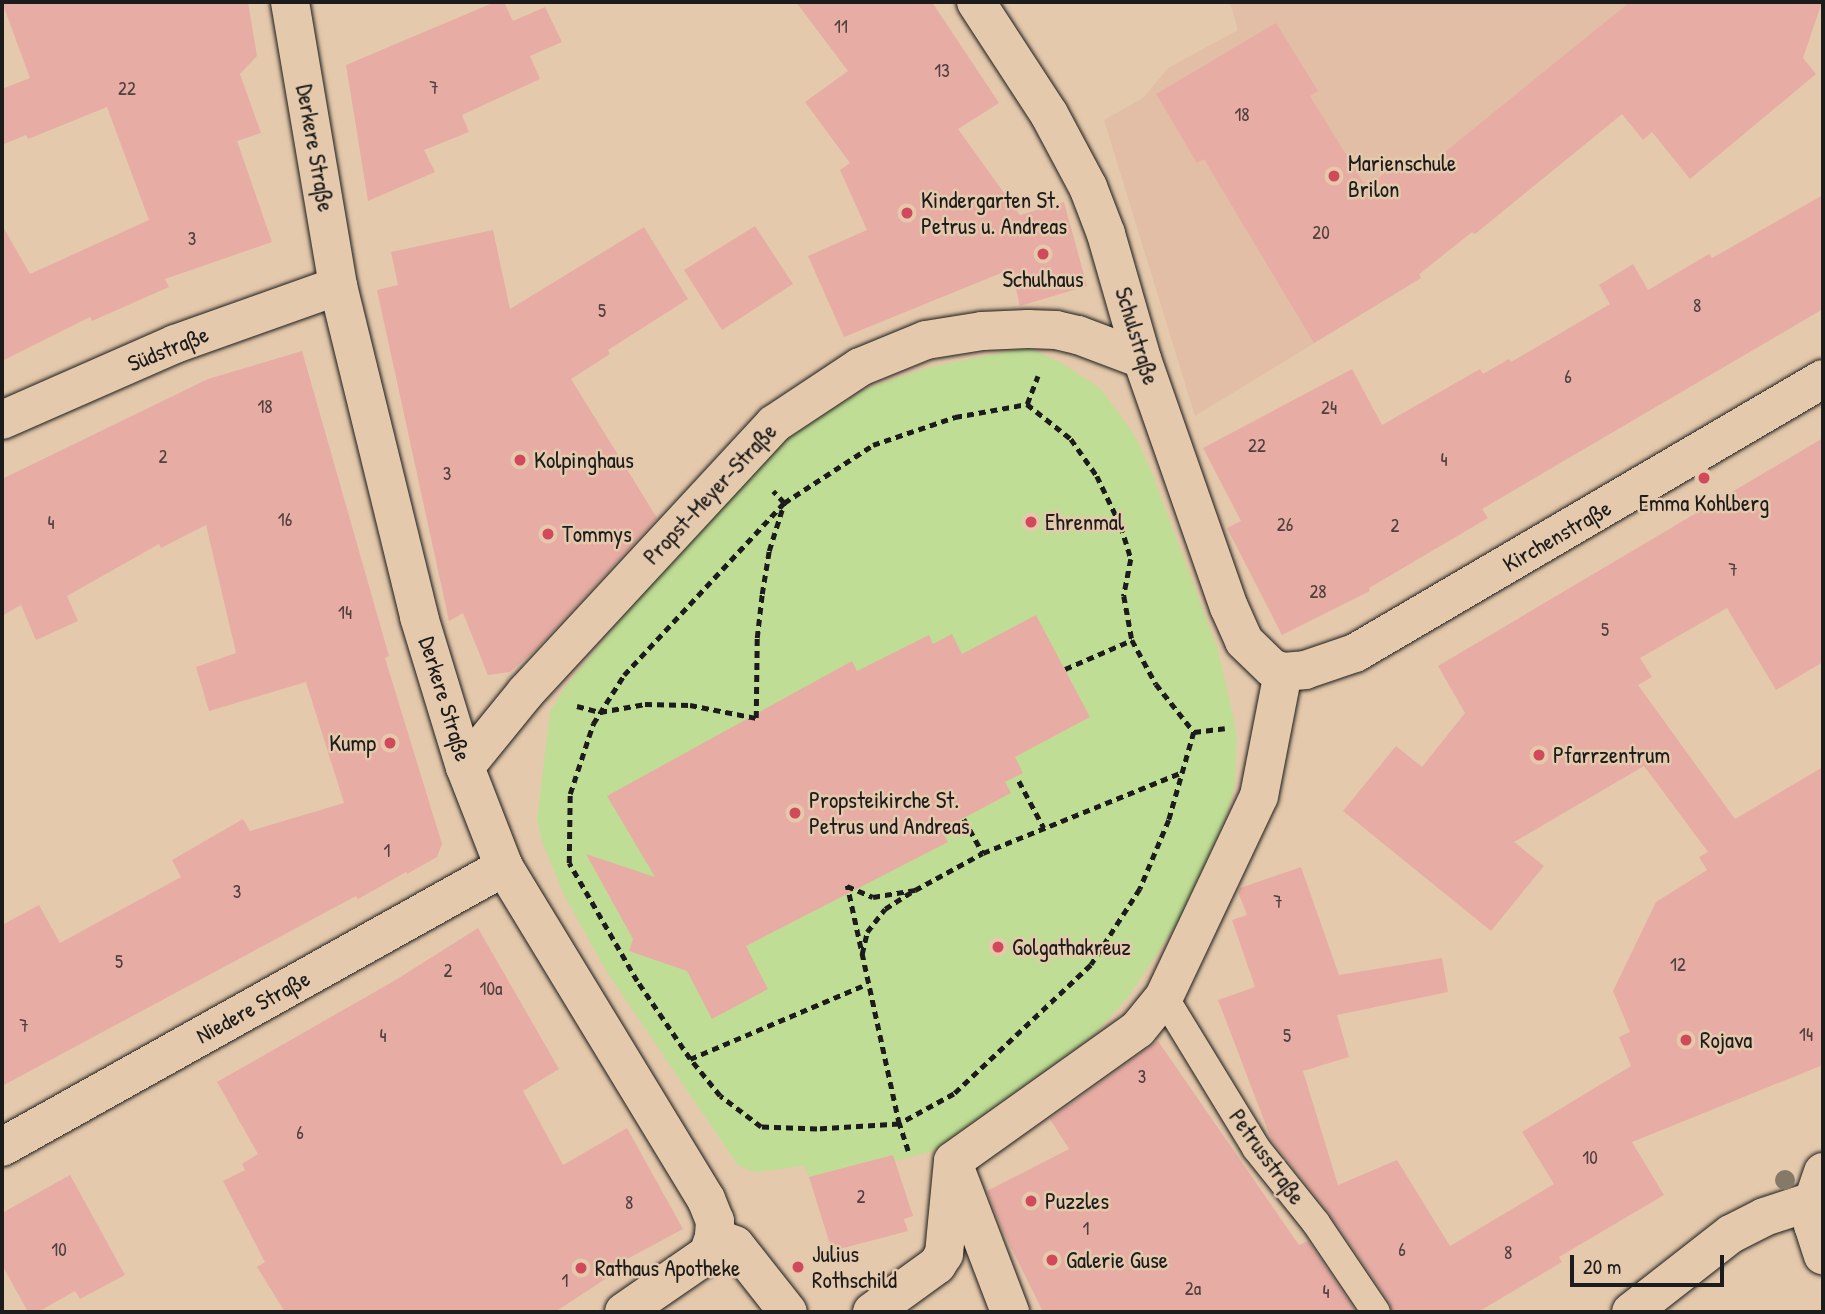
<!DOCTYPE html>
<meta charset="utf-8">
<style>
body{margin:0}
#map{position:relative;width:1825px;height:1314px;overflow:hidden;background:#e5c9ac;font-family:"Patrick Hand",sans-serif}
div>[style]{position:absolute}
.built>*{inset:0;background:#e2bea7}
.green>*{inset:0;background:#c0dd95}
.building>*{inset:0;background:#e7ada4}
.path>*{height:4.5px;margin-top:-2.25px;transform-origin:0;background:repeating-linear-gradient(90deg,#1c1c1c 0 7px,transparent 0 12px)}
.roads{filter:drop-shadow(0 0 2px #1c1c1c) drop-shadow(0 0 2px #1c1c1c)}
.lane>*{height:28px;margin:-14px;padding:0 14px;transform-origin:14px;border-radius:14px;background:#e5c9ac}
.street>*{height:38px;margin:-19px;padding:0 19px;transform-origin:19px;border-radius:19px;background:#e5c9ac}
.trees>*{width:20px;height:20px;margin:-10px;border-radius:50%;background:#847a67}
.dots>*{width:19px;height:19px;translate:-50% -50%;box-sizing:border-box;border:4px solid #e5c9ac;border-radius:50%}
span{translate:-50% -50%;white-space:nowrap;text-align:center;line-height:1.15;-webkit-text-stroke:5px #e5c9ac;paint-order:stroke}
.number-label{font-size:19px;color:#4f403e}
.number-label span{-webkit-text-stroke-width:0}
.street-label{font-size:23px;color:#1c1c1c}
.poi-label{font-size:23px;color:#1c1c1c}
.left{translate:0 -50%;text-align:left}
.right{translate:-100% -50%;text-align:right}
.frame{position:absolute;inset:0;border:4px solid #1c1c1c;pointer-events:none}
.scale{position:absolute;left:1570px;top:1255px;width:154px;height:32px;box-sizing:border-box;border:4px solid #1c1c1c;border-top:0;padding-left:9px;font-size:21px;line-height:24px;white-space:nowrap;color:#1c1c1c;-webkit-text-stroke:5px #e5c9ac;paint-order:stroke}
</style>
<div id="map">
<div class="built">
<div style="clip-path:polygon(1230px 2px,1760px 2px,1475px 234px,1472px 232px,1420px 274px,1421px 278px,1195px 416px,1104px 120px,1143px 98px,1168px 68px,1238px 30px)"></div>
</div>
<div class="green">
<div style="clip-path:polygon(1019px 349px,1033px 350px,1060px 362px,1100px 388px,1134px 434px,1151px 470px,1218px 650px,1233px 716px,1237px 737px,1235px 786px,1225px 820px,1180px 919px,1129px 996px,1095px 1034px,1066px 1056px,933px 1151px,895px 1161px,893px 1155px,809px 1177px,804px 1166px,757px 1172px,746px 1169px,737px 1164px,607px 972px,564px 895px,541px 839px,537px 819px,550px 712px,562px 691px,651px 582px,783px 442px,831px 409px,870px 387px,930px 367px)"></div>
</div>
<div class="building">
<div style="clip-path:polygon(2px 2px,248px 2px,257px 56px,240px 74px,261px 133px,237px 141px,272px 242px,165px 279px,169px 287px,92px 321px,90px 317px,2px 361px,2px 225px,30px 274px,149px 220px,107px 107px,28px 139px,26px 135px,2px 145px,2px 89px,30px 78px)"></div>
<div style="clip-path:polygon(495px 2px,504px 2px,513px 21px,545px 7px,562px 42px,530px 56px,540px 79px,462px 115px,469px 132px,424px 150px,435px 172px,368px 201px,346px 65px)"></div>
<div style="clip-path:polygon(796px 2px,932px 2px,999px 103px,958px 129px,1020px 215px,1064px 202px,1087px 286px,1020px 306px,1011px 269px,844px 337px,808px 256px,867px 230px,840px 170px,850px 163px,805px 102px,848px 71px)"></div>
<div style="clip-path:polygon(1630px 2px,1822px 2px,1803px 58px,1816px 74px,1690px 179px,1652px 132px,1643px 140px,1622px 114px,1475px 234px,1472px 232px,1419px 274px,1421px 278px,1314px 343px,1204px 159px,1197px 163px,1156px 94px,1276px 23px,1318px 91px,1310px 96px,1366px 187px,1396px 165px,1430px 164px)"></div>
<div style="clip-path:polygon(1823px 195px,1823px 309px,1482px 509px,1488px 518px,1369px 588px,1370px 591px,1282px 635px,1227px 528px,1241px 521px,1203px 448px,1352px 369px,1382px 425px,1480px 369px,1483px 374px,1509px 359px,1511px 362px,1610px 304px,1599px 285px,1633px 264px,1648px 290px,1709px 254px,1712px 258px)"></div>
<div style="clip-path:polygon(755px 226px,793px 284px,722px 330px,684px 270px)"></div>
<div style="clip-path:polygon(644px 227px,688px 299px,608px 350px,610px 354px,571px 379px,657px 518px,536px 649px,510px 672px,488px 675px,463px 613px,449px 621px,377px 290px,398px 285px,391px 252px,493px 230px,510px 309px)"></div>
<div style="clip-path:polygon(302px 351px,389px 656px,385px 658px,442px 844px,437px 857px,407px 874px,406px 872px,358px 899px,356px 896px,2px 1086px,2px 925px,39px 905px,60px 943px,181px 877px,172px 860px,243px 819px,250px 831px,344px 803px,306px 682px,209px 711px,196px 667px,236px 653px,206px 525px,161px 548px,159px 544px,67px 596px,78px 621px,36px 640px,21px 605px,2px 616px,2px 479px,208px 379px)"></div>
<div style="clip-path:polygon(1823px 438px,1823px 662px,1776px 690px,1727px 608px,1640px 658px,1652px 677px,1638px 685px,1735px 819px,1823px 767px,1823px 1065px,1632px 1142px,1664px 1195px,1559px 1257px,1562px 1262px,1478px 1312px,1392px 1312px,1390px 1303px,1330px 1214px,1272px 1141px,1218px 1000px,1255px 987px,1232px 920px,1247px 915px,1238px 892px,1240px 888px,1301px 867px,1339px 975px,1442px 958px,1448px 992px,1337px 1015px,1349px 1057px,1303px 1071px,1338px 1185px,1397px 1160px,1450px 1246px,1554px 1184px,1522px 1132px,1631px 1066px,1619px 1037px,1630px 1032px,1613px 991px,1656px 902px,1707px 870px,1699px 857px,1708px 852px,1644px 766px,1514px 842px,1544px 866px,1491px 931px,1343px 811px,1396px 746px,1422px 767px,1465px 713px,1438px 666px)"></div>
<div style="clip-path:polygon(1036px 615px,1090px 717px,1015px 757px,1023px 773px,1005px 782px,1011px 793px,941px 830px,948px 842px,746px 946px,768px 989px,712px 1019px,687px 971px,629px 951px,633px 939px,586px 854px,655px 877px,607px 796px,852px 661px,857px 671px,929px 635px,933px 644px,952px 634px,962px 654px)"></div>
<div style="clip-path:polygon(478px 928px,559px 1069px,523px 1091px,563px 1165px,627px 1128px,683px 1229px,616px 1265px,619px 1270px,555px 1312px,285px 1312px,257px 1267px,265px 1262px,223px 1181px,245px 1170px,242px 1164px,258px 1154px,217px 1082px,394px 981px)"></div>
<div style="clip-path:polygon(1158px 1041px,1299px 1245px,1308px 1241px,1356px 1312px,1043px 1312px,1002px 1229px,987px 1191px,1069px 1149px,1050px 1119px)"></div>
<div style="clip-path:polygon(893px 1155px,913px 1216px,904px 1219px,908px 1231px,832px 1251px,809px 1177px)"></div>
<div style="clip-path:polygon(70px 1175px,125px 1275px,80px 1299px,75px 1291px,38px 1312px,28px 1312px,2px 1265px,2px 1213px)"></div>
</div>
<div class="path">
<div style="left:1027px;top:404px;width:56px;rotate:38.5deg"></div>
<div style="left:1071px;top:439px;width:45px;rotate:54.9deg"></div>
<div style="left:1097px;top:476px;width:55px;rotate:64.4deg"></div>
<div style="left:1121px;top:526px;width:34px;rotate:73deg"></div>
<div style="left:1131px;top:559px;width:38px;rotate:101deg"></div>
<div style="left:1124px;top:596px;width:45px;rotate:79.7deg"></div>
<div style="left:1132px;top:640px;width:50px;rotate:61.4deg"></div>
<div style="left:1156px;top:684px;width:61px;rotate:51.6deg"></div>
<div style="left:1194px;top:732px;width:91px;rotate:105.9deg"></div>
<div style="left:1169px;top:820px;width:75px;rotate:112.8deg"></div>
<div style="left:1140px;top:889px;width:90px;rotate:122.8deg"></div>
<div style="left:1091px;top:965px;width:188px;rotate:136.7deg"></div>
<div style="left:954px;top:1094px;width:63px;rotate:151.4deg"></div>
<div style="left:899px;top:1124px;width:82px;rotate:176.5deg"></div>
<div style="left:817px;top:1129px;width:56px;rotate:-178deg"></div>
<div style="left:761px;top:1127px;width:51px;rotate:-142.9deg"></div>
<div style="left:720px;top:1096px;width:48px;rotate:-129deg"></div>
<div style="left:690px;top:1059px;width:94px;rotate:-124.2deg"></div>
<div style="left:637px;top:981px;width:136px;rotate:-120deg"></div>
<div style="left:569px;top:863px;width:69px;rotate:-89.2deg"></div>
<div style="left:570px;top:794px;width:74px;rotate:-71.8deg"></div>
<div style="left:593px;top:724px;width:58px;rotate:-57.7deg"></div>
<div style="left:624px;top:675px;width:235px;rotate:-47.1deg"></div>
<div style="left:784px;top:503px;width:106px;rotate:-33.1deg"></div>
<div style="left:873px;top:445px;width:87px;rotate:-18.9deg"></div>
<div style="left:955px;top:417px;width:73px;rotate:-10.2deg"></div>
<div style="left:1027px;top:404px;width:30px;rotate:-69deg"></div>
<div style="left:1065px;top:669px;width:73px;rotate:-23.4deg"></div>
<div style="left:577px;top:706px;width:24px;rotate:15deg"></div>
<div style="left:600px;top:712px;width:46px;rotate:-10.1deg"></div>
<div style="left:645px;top:704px;width:45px;rotate:1.3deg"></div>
<div style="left:690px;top:705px;width:67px;rotate:11.1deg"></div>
<div style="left:756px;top:718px;width:80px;rotate:-89.3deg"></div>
<div style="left:757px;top:638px;width:44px;rotate:-83.5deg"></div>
<div style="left:762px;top:594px;width:44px;rotate:-80.8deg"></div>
<div style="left:769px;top:551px;width:50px;rotate:-72.6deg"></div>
<div style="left:784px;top:503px;width:16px;rotate:-133deg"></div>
<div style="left:1194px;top:732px;width:31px;rotate:-7deg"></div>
<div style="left:1019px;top:781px;width:53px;rotate:62deg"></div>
<div style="left:964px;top:819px;width:39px;rotate:61deg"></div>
<div style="left:862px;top:954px;width:23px;rotate:-77deg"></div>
<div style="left:867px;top:932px;width:29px;rotate:-52deg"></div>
<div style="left:885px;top:909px;width:31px;rotate:-33deg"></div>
<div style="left:690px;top:1059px;width:192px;rotate:-23deg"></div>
<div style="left:908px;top:1151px;width:28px;rotate:-108deg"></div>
<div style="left:899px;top:1124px;width:244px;rotate:-102.3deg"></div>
<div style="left:847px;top:886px;width:28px;rotate:23deg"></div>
<div style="left:873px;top:897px;width:43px;rotate:-9.5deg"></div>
<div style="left:915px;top:890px;width:77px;rotate:-28.6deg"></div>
<div style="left:983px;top:853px;width:215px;rotate:-22.1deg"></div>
</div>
<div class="roads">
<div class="lane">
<div style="left:1164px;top:997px;width:177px;rotate:58.6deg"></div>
<div style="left:1256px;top:1148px;width:96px;rotate:51.3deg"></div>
<div style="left:1316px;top:1223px;width:107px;rotate:56deg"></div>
</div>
<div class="street">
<div style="left:290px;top:2px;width:288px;rotate:80.4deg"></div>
<div style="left:338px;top:286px;width:341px;rotate:76.2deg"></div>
<div style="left:419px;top:617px;width:157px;rotate:73deg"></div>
<div style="left:465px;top:767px;width:107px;rotate:68.7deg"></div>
<div style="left:504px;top:867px;width:389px;rotate:58.7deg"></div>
<div style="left:706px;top:1199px;width:24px;rotate:68deg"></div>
<div style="left:715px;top:1221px;width:16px;rotate:94deg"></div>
<div style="left:714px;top:1237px;width:18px;rotate:109deg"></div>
<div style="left:708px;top:1254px;width:102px;rotate:145.4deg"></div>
<div style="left:976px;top:2px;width:134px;rotate:56.9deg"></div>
<div style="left:1049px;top:114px;width:83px;rotate:61.9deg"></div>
<div style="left:1088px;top:187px;width:50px;rotate:69deg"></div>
<div style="left:1106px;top:234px;width:130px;rotate:73.9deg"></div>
<div style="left:1142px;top:359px;width:263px;rotate:70.7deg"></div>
<div style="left:1229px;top:607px;width:37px;rotate:66deg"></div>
<div style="left:1244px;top:641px;width:39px;rotate:44deg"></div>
<div style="left:1272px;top:668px;width:12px;rotate:20deg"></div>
<div style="left:1283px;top:672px;width:22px;rotate:-5deg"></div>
<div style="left:1305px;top:670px;width:53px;rotate:-18.8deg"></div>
<div style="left:1355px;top:653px;width:542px;rotate:-30.35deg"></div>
<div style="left:2px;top:420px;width:189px;rotate:-23.7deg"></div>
<div style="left:175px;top:344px;width:173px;rotate:-19.6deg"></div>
<div style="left:465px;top:767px;width:97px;rotate:-50.9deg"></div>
<div style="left:526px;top:692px;width:365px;rotate:-47.2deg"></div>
<div style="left:774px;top:424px;width:103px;rotate:-33.5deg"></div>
<div style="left:860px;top:367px;width:71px;rotate:-22.2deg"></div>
<div style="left:926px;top:340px;width:57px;rotate:-9.1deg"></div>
<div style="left:982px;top:331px;width:46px;rotate:-2.5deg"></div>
<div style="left:1028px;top:329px;width:28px;rotate:2deg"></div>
<div style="left:1056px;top:330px;width:23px;rotate:13deg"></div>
<div style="left:1078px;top:335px;width:68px;rotate:20.6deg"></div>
<div style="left:2px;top:1147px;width:575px;rotate:-29.15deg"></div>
<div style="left:1823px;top:1172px;width:31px;rotate:109deg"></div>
<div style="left:1813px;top:1201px;width:24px;rotate:90deg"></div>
<div style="left:1813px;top:1225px;width:32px;rotate:72deg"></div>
<div style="left:957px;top:1173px;width:149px;rotate:69.1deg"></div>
<div style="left:714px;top:1237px;width:22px;rotate:21deg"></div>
<div style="left:735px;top:1245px;width:85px;rotate:51.7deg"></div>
<div style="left:872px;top:1312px;width:80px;rotate:-35.9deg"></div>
<div style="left:937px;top:1265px;width:13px;rotate:-58deg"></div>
<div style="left:944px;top:1254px;width:93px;rotate:-84.5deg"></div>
<div style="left:953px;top:1161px;width:227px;rotate:-35.5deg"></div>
<div style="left:1138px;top:1029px;width:41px;rotate:-50.9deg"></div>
<div style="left:1164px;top:997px;width:222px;rotate:-64.7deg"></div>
<div style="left:1259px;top:796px;width:126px;rotate:-79deg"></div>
<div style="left:1631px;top:1312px;width:127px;rotate:-38deg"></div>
<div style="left:1731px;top:1234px;width:37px;rotate:-27deg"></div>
<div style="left:1764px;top:1217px;width:52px;rotate:-18.1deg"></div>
</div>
</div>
<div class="trees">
<div style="left:1785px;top:1180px"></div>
</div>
<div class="dots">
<div style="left:1334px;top:176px;background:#d1495b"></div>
<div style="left:907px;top:213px;background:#d1495b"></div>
<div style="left:1043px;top:254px;background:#d1495b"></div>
<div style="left:520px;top:460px;background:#d1495b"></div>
<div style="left:1704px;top:478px;background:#d1495b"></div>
<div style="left:1031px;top:522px;background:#d1495b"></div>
<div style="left:548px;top:534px;background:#d1495b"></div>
<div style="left:390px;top:743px;background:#d1495b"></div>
<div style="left:1539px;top:755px;background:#d1495b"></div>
<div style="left:795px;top:813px;background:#d1495b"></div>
<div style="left:998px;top:947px;background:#d1495b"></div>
<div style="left:1686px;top:1040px;background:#d1495b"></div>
<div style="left:1031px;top:1201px;background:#d1495b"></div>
<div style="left:1052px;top:1260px;background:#d1495b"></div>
<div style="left:798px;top:1267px;background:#d1495b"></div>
<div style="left:581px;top:1268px;background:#d1495b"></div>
</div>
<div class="number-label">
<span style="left:841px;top:27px">11</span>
<span style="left:942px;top:71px">13</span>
<span style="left:434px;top:88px">7</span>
<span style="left:127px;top:89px">22</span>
<span style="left:1242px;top:115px">18</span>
<span style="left:1321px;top:233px">20</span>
<span style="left:192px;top:239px">3</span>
<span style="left:1697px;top:306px">8</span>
<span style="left:602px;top:311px">5</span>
<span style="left:1568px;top:377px">6</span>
<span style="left:265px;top:407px">18</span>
<span style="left:1329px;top:408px">24</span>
<span style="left:1257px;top:446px">22</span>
<span style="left:163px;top:457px">2</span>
<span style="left:1444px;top:460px">4</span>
<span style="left:447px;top:474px">3</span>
<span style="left:285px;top:520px">16</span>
<span style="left:51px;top:523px">4</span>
<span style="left:1285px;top:525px">26</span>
<span style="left:1395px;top:526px">2</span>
<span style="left:1733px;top:570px">7</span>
<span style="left:1318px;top:592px">28</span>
<span style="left:345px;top:613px">14</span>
<span style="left:1605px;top:630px">5</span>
<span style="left:387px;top:851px">1</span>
<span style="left:237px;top:892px">3</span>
<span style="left:1278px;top:902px">7</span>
<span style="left:119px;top:962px">5</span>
<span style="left:1678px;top:965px">12</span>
<span style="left:448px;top:971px">2</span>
<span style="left:491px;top:989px">10a</span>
<span style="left:24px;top:1026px">7</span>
<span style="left:1806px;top:1035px">14</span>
<span style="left:383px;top:1036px">4</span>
<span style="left:1287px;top:1036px">5</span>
<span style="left:1142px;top:1077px">3</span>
<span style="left:300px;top:1133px">6</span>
<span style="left:1590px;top:1158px">10</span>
<span style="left:861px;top:1197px">2</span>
<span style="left:629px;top:1203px">8</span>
<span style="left:1086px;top:1229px">1</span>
<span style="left:59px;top:1250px">10</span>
<span style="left:1402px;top:1250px">6</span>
<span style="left:1508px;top:1253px">8</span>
<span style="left:565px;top:1281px">1</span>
<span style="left:1193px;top:1289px">2a</span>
<span style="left:1326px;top:1292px">4</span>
</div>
<div class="street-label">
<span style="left:315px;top:148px;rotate:80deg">Derkere Straße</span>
<span style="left:1137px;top:336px;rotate:73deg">Schulstraße</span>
<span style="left:168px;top:349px;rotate:-22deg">Südstraße</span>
<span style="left:710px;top:494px;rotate:-47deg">Propst-Meyer-Straße</span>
<span style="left:1557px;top:536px;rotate:-30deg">Kirchenstraße</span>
<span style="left:445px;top:699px;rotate:73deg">Derkere Straße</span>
<span style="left:253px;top:1007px;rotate:-29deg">Niedere Straße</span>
<span style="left:1267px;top:1157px;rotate:54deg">Petrusstraße</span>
</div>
<div class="poi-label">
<span class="left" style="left:1348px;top:176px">Marienschule<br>Brilon</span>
<span class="left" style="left:921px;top:213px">Kindergarten St.<br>Petrus u. Andreas</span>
<span style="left:1043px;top:279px">Schulhaus</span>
<span class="left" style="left:534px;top:460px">Kolpinghaus</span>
<span style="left:1704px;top:503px">Emma Kohlberg</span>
<span class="left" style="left:1045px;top:522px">Ehrenmal</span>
<span class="left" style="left:562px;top:534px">Tommys</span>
<span class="right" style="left:376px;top:743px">Kump</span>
<span class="left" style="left:1553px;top:755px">Pfarrzentrum</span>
<span class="left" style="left:809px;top:813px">Propsteikirche St.<br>Petrus und Andreas</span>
<span class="left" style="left:1012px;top:947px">Golgathakreuz</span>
<span class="left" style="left:1700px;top:1040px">Rojava</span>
<span class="left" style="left:1045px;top:1201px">Puzzles</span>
<span class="left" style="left:812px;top:1267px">Julius<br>Rothschild</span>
<span class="left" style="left:1066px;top:1260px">Galerie Guse</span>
<span class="left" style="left:595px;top:1268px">Rathaus Apotheke</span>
</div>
<div class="frame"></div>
<div class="scale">20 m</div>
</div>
